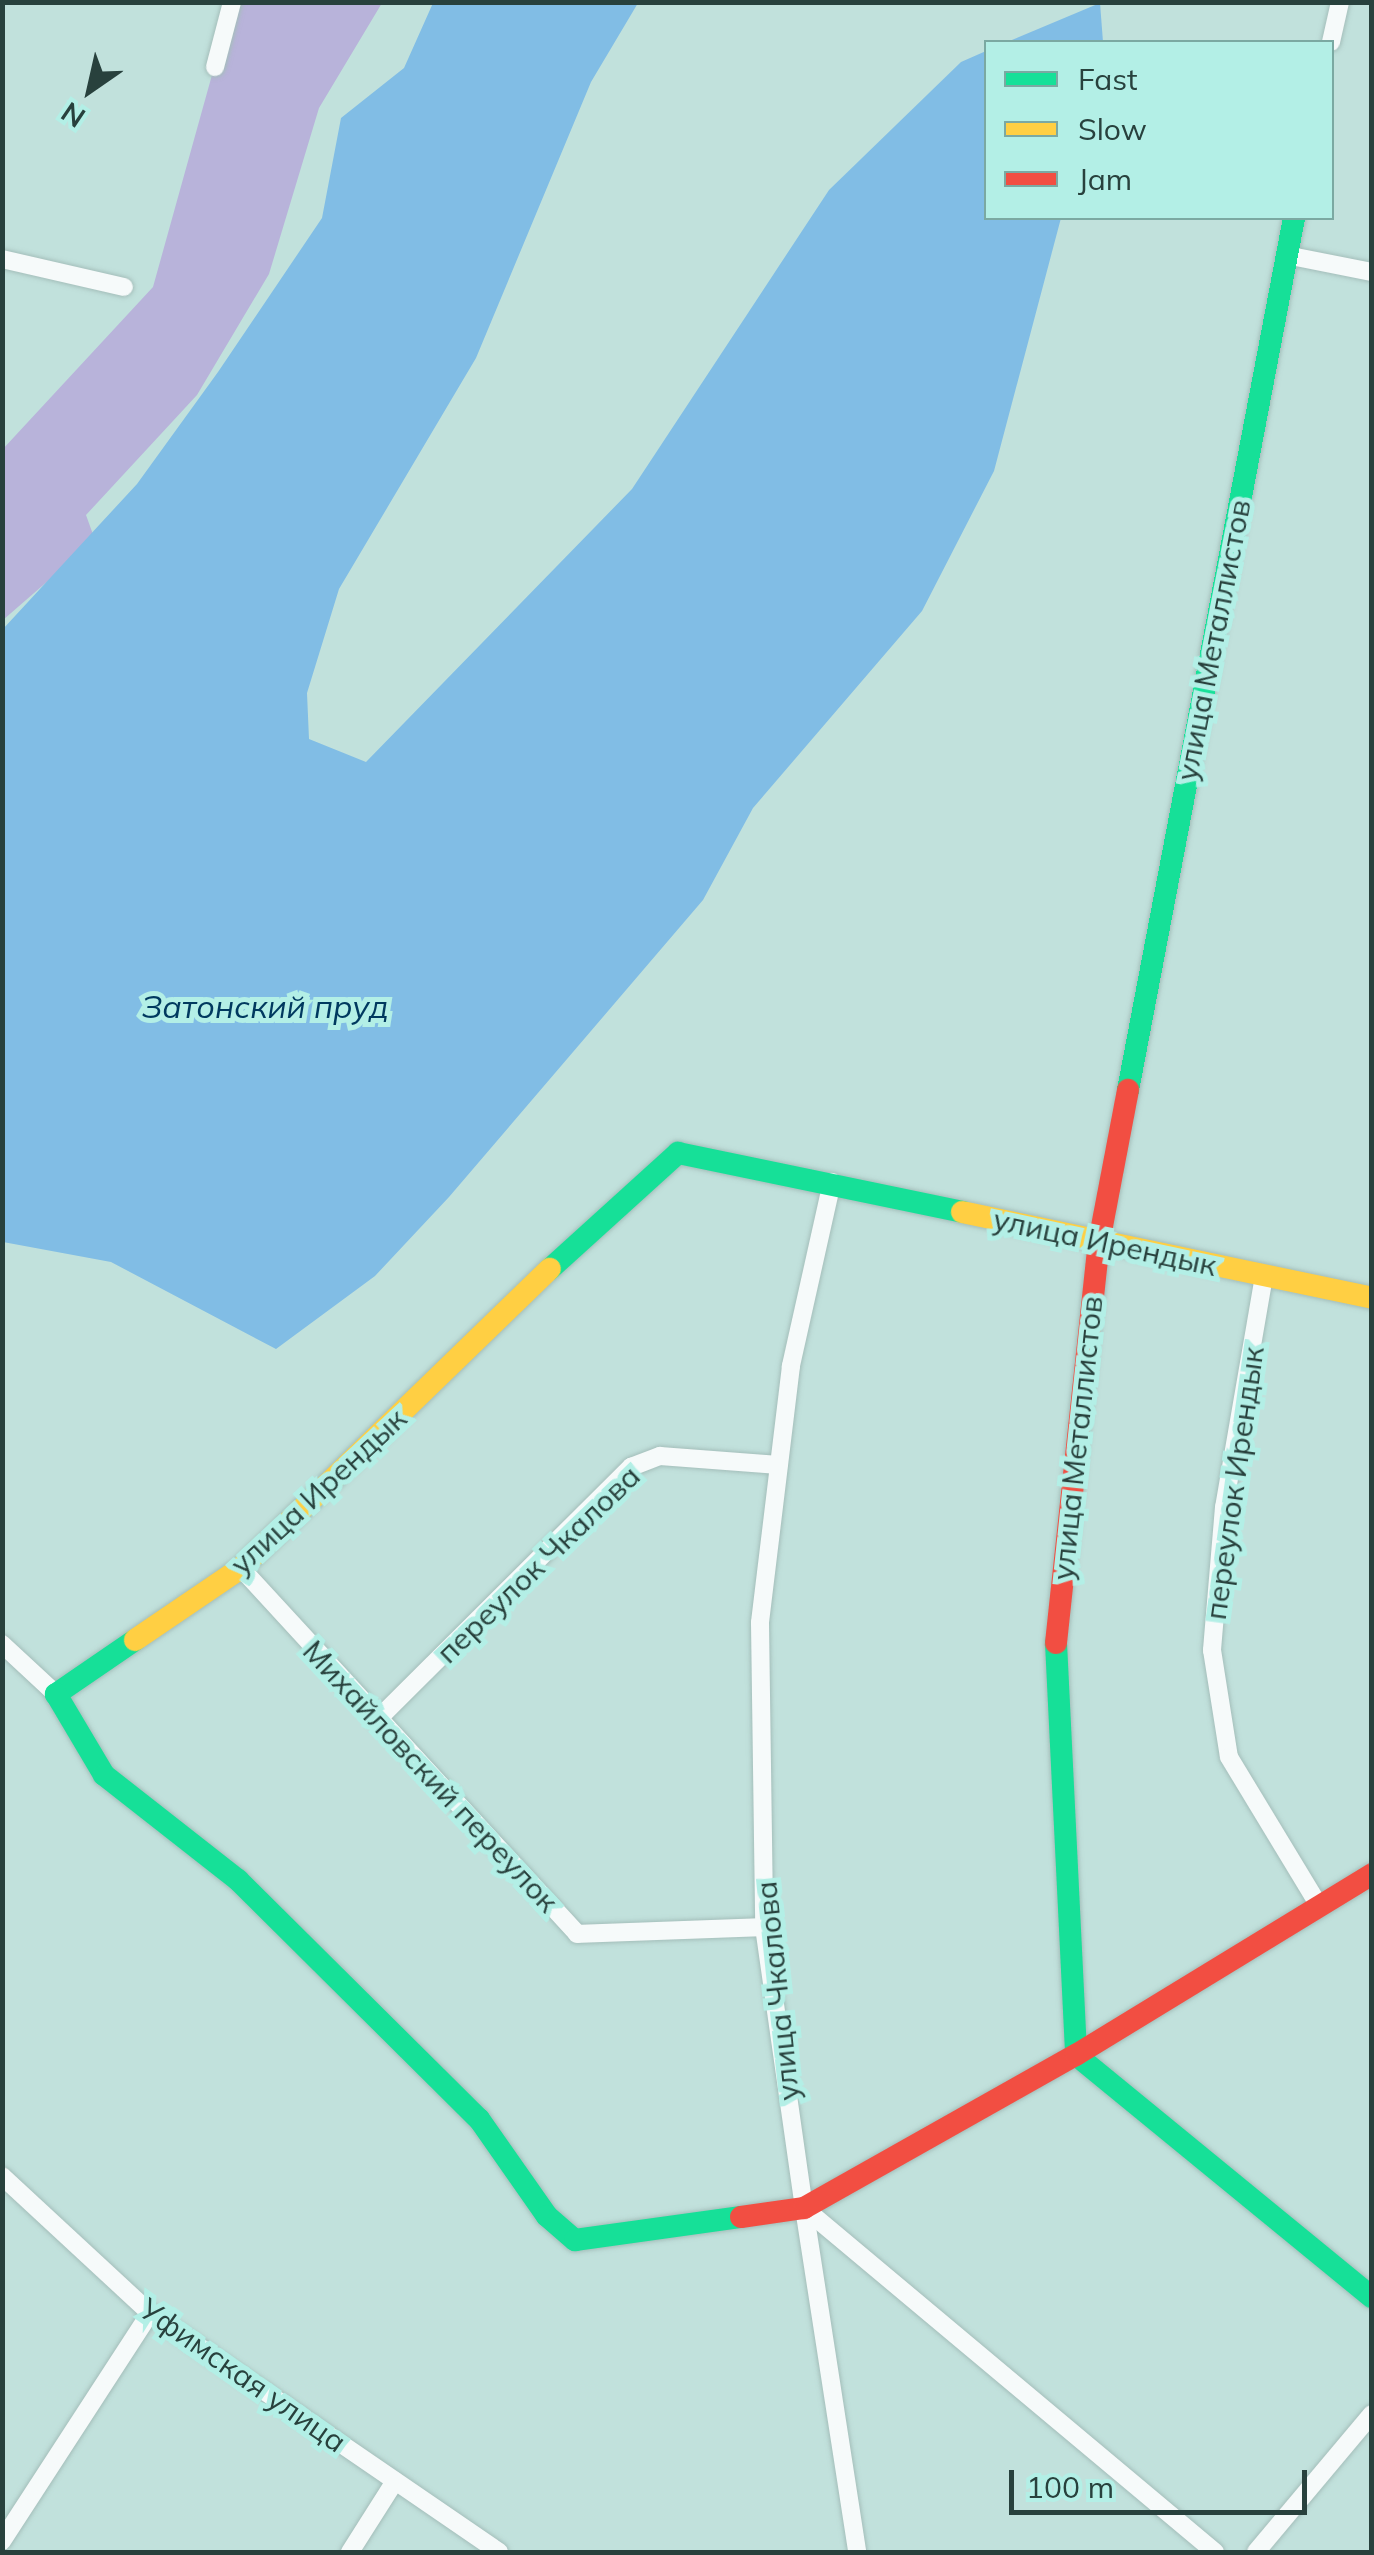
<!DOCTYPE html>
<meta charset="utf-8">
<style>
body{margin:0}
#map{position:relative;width:1374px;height:2555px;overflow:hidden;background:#c1e1dc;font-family:Mulish,sans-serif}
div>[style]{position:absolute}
.forest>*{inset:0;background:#b8b3da}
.water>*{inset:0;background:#81bde5}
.roads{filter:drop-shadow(0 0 2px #a4beba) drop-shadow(0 0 2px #a4beba)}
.street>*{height:18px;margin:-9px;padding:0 9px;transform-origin:9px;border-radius:9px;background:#f6fafa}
.fast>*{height:22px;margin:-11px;padding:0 11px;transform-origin:11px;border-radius:11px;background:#16e098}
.slow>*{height:22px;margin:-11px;padding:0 11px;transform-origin:11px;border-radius:11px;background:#ffcf43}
.jam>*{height:22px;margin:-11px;padding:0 11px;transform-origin:11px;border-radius:11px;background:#f24e42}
span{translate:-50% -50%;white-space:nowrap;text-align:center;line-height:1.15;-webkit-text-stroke:10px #b3efe6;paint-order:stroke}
.street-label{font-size:30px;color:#28413d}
.water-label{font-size:32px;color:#00395f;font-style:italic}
.frame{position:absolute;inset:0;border:5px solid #28413d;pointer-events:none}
.legend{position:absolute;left:984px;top:40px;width:350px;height:180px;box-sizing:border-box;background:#b3efe6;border:2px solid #7ba9a2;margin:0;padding:12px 18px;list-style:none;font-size:30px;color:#28413d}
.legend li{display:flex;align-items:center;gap:20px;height:50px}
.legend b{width:50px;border:2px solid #7ba9a2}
.north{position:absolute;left:40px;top:40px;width:100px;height:100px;-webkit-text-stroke:8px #b3efe6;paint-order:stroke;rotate:214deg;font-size:28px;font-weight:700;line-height:40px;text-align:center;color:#28413d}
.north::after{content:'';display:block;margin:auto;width:35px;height:45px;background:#28413d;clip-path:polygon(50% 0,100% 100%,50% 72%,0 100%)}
.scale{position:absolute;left:1009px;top:2470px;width:298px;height:45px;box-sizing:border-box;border:5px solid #28413d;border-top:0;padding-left:12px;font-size:30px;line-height:35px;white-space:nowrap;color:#28413d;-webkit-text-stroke:8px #b3efe6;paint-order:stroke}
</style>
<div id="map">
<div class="forest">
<div style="clip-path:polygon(232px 3px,382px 3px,319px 108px,269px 274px,197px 395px,86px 515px,95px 540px,3px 620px,2px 450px,153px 287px)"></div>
</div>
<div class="water">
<div style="clip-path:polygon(433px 3px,638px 3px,591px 82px,476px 358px,339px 589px,307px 693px,309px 739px,366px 762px,632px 489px,829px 190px,961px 62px,986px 51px,986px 218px,1061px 218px,994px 471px,922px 611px,753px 808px,703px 900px,449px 1197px,375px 1276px,276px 1349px,111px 1262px,3px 1242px,3px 629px,137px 484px,218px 372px,322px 218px,341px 118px,404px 68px)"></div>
<div style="clip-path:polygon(1100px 3px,1103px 42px,1007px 42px)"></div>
</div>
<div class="roads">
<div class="street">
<div style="left:1331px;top:42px;width:41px;rotate:-77.3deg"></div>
<div style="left:215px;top:67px;width:67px;rotate:-75.3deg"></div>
<div style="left:1286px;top:255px;width:88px;rotate:11.2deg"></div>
<div style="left:2px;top:259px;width:125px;rotate:12.9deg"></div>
<div style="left:832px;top:1182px;width:189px;rotate:102.6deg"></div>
<div style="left:791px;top:1366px;width:259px;rotate:96.9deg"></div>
<div style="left:760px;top:1623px;width:304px;rotate:89.2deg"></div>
<div style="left:764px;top:1927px;width:284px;rotate:81.9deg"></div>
<div style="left:804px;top:2208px;width:536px;rotate:39.93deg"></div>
<div style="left:1264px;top:1276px;width:234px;rotate:99.8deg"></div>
<div style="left:1224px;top:1507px;width:144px;rotate:94.8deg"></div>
<div style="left:1212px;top:1650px;width:108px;rotate:81deg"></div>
<div style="left:1229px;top:1757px;width:172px;rotate:58.8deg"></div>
<div style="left:241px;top:1568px;width:497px;rotate:47.4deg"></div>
<div style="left:577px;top:1934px;width:187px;rotate:-2.1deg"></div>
<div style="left:2px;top:1644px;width:74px;rotate:42.8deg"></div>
<div style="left:377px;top:1720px;width:359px;rotate:-44.9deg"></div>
<div style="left:631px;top:1467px;width:31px;rotate:-21deg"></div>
<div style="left:660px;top:1456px;width:119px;rotate:4.3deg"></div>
<div style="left:2px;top:2176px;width:202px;rotate:42.8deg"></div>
<div style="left:150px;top:2313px;width:423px;rotate:34.4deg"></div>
<div style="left:804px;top:2208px;width:348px;rotate:81.2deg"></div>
<div style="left:2px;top:2541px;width:272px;rotate:-57deg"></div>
<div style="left:350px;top:2552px;width:84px;rotate:-57.6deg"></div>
<div style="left:1256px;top:2552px;width:180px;rotate:-50deg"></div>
</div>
<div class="fast">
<div style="left:1128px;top:1090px;width:888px;rotate:-79.22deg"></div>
<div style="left:550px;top:1269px;width:173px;rotate:-42.2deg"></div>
<div style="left:678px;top:1153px;width:290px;rotate:11.7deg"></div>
<div style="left:135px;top:1640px;width:96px;rotate:145.6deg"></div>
<div style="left:56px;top:1694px;width:94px;rotate:59.3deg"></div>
<div style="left:104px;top:1775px;width:170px;rotate:38.1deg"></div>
<div style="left:238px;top:1880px;width:339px;rotate:44.8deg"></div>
<div style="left:479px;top:2119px;width:118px;rotate:55deg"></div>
<div style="left:547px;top:2216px;width:37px;rotate:41deg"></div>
<div style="left:575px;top:2240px;width:168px;rotate:-7.9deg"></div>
<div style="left:1056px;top:1643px;width:412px;rotate:87.2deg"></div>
<div style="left:1076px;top:2055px;width:382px;rotate:39.3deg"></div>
</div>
<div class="slow">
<div style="left:962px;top:1212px;width:419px;rotate:11.8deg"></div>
<div style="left:135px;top:1640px;width:128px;rotate:-34.2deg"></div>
<div style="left:241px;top:1568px;width:430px;rotate:-44.1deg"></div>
</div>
<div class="jam">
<div style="left:1056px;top:1643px;width:403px;rotate:-83.9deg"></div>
<div style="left:1099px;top:1242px;width:155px;rotate:-79.2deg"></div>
<div style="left:741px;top:2217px;width:64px;rotate:-8.1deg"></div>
<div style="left:804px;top:2208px;width:312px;rotate:-29.4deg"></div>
<div style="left:1076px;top:2055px;width:347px;rotate:-31.4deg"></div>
</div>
</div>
<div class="street-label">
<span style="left:1213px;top:640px;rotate:-79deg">улица Металлистов</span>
<span style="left:1105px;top:1242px;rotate:12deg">улица Ирендык</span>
<span style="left:1077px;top:1438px;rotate:-84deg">улица Металлистов</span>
<span style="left:1234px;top:1483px;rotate:-82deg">переулок Ирендык</span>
<span style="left:318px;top:1491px;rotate:-43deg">улица Ирендык</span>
<span style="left:538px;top:1564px;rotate:-44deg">переулок Чкалова</span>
<span style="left:431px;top:1776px;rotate:47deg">Михайловский переулок</span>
<span style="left:777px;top:1991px;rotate:-96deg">улица Чкалова</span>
<span style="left:243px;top:2375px;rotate:35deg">Уфимская улица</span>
</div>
<div class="water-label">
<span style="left:265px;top:1006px">Затонский пруд</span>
</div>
<div class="frame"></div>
<ul class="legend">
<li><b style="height:12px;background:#16e098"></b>Fast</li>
<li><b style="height:12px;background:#ffcf43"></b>Slow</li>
<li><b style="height:12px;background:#f24e42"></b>Jam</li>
</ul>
<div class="north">N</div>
<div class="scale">100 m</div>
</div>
